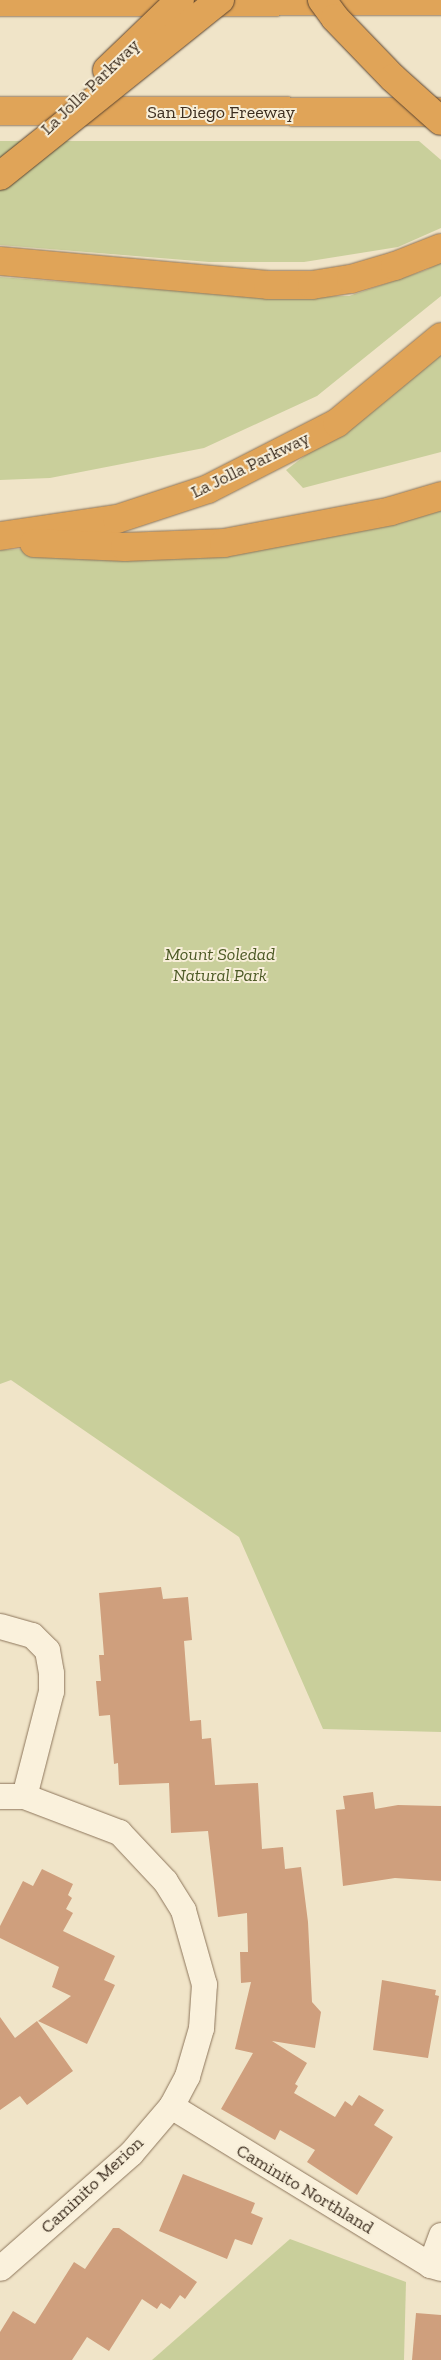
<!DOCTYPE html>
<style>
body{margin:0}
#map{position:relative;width:441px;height:2360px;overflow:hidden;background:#f0e4c8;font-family:"Zilla Slab",serif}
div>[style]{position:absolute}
.green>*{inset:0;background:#c9cf9b}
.building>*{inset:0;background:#cf9f7d}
.roads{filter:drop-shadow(0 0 1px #8d765c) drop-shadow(0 0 1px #8d765c)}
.minor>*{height:25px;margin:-12.5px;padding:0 12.5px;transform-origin:12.5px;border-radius:12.5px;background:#faf1dc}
.highway>*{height:28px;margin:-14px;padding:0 14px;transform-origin:14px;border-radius:14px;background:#e0a458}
.bridges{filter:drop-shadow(0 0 1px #5b4430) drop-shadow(0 0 1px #5b4430)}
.highway-bridge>*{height:28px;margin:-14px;padding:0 14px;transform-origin:14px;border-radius:14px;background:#e0a458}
span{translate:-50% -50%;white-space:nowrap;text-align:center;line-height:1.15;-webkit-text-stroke:4px #f7eed8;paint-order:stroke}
.street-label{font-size:18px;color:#3d2e20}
.park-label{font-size:18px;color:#4d5a26;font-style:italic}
</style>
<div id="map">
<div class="green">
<div style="clip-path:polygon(0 141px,419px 141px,441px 160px,441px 228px,398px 247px,304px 262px,209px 262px,0 245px)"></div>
<div style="clip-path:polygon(441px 262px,441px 296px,317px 396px,204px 448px,50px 478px,0 480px,0 277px,261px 297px,349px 296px,426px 270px)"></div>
<div style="clip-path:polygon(441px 354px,441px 452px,303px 488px,286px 470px)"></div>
<div style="clip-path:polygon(441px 501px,441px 1732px,323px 1729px,239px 1537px,11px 1380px,0 1384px,0 550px,297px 537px)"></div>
<div style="clip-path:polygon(290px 2239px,406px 2282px,404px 2360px,152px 2360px)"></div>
</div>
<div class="building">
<div style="clip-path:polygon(161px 1587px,163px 1599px,188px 1597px,192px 1640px,184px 1641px,190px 1721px,201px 1720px,202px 1739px,211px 1738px,215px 1785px,258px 1783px,262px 1849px,283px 1847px,285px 1869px,301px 1867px,308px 1922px,312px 2002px,321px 2012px,315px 2048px,272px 2041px,307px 2063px,295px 2084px,298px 2086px,294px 2093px,335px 2117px,345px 2101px,352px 2106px,359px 2095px,384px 2110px,374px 2125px,393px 2137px,357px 2195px,307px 2162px,315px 2150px,280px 2130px,275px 2140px,221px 2109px,253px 2053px,235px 2049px,251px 1982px,241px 1983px,240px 1952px,248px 1952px,247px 1913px,218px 1917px,208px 1831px,171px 1833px,169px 1783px,119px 1785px,118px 1763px,114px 1764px,110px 1715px,99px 1716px,96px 1681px,101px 1681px,99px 1655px,104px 1655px,99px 1593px)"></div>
<div style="clip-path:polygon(373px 1792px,375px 1809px,398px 1805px,441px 1806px,441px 1881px,395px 1878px,343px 1886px,336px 1810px,345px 1809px,343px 1796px)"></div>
<div style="clip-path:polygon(42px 1869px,73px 1884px,68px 1895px,72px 1898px,66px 1909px,73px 1913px,63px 1931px,115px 1956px,104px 1980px,115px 1985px,87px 2044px,38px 2021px,71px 1996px,52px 1987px,59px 1967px,0 1938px,0 1926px,23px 1881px,33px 1886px)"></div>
<div style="clip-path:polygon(382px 1980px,436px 1990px,435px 1995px,439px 1996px,428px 2058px,373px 2050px)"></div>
<div style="clip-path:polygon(0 2017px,15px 2038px,37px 2021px,73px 2071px,27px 2105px,20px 2096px,0 2110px)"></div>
<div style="clip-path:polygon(183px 2174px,255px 2203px,251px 2213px,263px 2218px,252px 2245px,235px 2239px,227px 2259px,159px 2231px)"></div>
<div style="clip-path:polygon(113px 2228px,119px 2228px,197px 2282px,185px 2299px,180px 2295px,170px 2309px,161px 2303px,157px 2309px,142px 2299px,109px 2351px,87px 2337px,72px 2360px,0 2360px,0 2332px,13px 2311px,35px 2324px,74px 2262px,85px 2269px)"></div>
<div style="clip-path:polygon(416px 2313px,441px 2315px,441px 2360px,412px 2360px)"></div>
</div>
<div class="roads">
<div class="minor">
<div style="left:0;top:1626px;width:33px;rotate:16deg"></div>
<div style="left:32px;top:1635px;width:21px;rotate:45deg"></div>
<div style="left:47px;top:1650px;width:23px;rotate:80deg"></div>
<div style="left:51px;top:1673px;width:18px;rotate:90deg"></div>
<div style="left:51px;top:1691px;width:108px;rotate:104.4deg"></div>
<div style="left:0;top:1796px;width:24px"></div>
<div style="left:24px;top:1796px;width:102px;rotate:20.8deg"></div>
<div style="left:119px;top:1832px;width:67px;rotate:46.8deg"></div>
<div style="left:165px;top:1881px;width:34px;rotate:58deg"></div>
<div style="left:183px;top:1910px;width:77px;rotate:74.2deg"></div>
<div style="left:204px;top:1984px;width:44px;rotate:93.9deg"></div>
<div style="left:201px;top:2028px;width:50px;rotate:106.3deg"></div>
<div style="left:187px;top:2076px;width:34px;rotate:118deg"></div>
<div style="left:171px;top:2106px;width:62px;rotate:130.4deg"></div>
<div style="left:131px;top:2153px;width:174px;rotate:138.7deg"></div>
<div style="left:171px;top:2106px;width:304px;rotate:31.5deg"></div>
<div style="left:430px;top:2265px;width:11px;rotate:15deg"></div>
<div style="left:430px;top:2265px;width:32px;rotate:-70deg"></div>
</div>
<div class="highway">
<div style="left:0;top:2px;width:441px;rotate:-0.1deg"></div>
<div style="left:0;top:111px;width:441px;rotate:0.1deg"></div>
<div style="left:0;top:261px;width:269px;rotate:5.1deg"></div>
<div style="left:268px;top:285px;width:44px"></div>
<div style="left:312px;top:285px;width:39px;rotate:-9deg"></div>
<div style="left:351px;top:279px;width:46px;rotate:-16.5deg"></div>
<div style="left:395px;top:266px;width:49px;rotate:-21.4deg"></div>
<div style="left:0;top:536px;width:118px;rotate:-8.3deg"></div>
<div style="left:117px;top:519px;width:96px;rotate:-18.2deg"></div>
<div style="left:208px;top:489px;width:145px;rotate:-27.1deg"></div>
<div style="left:337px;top:423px;width:135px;rotate:-39.6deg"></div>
<div style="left:34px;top:543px;width:91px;rotate:2.5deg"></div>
<div style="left:125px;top:547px;width:99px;rotate:-2.3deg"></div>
<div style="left:224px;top:543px;width:170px;rotate:-10.8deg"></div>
<div style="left:391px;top:511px;width:52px;rotate:-16.7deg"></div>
</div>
</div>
<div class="bridges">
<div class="highway-bridge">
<div style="left:322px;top:0;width:22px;rotate:54deg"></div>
<div style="left:335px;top:18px;width:83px;rotate:46deg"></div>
<div style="left:393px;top:78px;width:64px;rotate:41.9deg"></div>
<div style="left:107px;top:70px;width:101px;rotate:-43.8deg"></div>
<div style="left:0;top:176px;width:282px;rotate:-38.7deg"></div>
</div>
</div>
<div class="street-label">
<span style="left:90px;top:87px;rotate:-44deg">La Jolla Parkway</span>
<span style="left:221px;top:112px">San Diego Freeway</span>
<span style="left:250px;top:465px;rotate:-26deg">La Jolla Parkway</span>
<span style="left:92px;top:2185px;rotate:-43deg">Caminito Merion</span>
<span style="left:305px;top:2189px;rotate:31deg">Caminito Northland</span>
</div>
<div class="park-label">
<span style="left:220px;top:965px">Mount Soledad<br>Natural Park</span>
</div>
</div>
